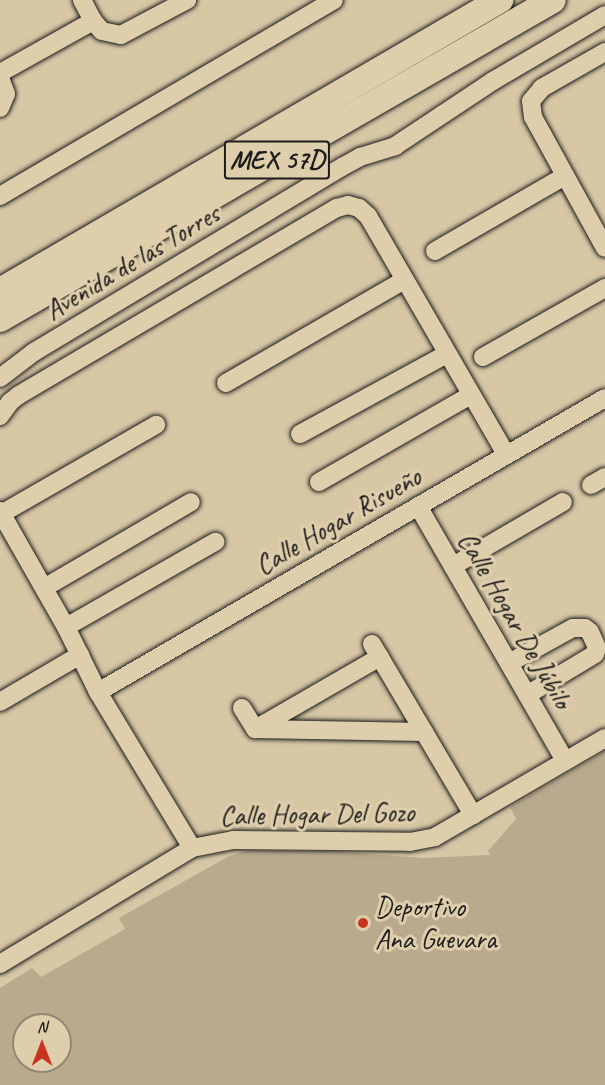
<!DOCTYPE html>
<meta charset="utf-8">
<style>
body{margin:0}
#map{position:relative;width:605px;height:1085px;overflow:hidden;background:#d7c7a5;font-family:Caveat,sans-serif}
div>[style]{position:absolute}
.green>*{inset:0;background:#b9aa8e}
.roads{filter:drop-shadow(0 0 2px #1c1c1c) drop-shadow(0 0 2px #1c1c1c)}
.minor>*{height:18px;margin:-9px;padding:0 9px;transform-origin:9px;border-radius:9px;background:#dfceab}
.highway>*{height:26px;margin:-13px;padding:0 13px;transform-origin:13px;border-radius:13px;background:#dfceab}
.dots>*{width:16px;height:16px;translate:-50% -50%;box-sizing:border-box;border:3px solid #dfceab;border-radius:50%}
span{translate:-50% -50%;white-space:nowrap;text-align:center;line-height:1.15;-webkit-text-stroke:6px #dfceab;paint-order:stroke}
.shield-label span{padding:2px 4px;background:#dfceab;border:2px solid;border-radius:4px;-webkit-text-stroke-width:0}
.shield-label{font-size:27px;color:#1c1c1c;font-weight:700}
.street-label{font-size:28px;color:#1c1c1c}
.poi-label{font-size:28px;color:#1c1c1c}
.left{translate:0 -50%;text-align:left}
.north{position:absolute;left:12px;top:1013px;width:60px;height:60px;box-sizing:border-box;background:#dfceab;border:2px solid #918772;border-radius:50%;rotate:0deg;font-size:16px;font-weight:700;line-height:24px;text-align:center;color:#1c1c1c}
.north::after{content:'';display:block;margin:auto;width:21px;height:27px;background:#c8321e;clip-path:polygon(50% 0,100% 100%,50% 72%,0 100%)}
</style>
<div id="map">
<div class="green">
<div style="clip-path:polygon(evenodd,605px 751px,605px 1085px,0 1085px,0 988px,32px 968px,41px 977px,125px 929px,119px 918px,229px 856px,246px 851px,327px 851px,423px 858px,490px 855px,488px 851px,516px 819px,510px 807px,605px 751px,24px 1025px,60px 1025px,60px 1061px,24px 1061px,24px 1025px)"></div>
</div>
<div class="roads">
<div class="minor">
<div style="left:82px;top:0;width:24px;rotate:62deg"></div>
<div style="left:93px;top:21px;width:13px;rotate:48deg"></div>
<div style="left:102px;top:31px;width:19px;rotate:12deg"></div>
<div style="left:121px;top:35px;width:75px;rotate:-27.9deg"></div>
<div style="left:605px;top:52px;width:73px;rotate:150.3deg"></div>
<div style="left:542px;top:88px;width:17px;rotate:130deg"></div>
<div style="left:531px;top:101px;width:16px;rotate:83deg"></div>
<div style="left:533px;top:117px;width:149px;rotate:61.2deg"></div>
<div style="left:0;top:73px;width:107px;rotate:-29.2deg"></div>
<div style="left:0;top:78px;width:17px;rotate:69deg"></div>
<div style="left:6px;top:94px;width:15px;rotate:113deg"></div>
<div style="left:0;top:196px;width:387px;rotate:-30.4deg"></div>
<div style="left:435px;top:251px;width:150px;rotate:-30deg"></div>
<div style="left:483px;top:357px;width:140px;rotate:-29.5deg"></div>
<div style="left:0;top:378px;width:43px;rotate:-37.4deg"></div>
<div style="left:34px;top:352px;width:359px;rotate:-31deg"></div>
<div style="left:342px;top:167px;width:21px;rotate:-29deg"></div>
<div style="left:360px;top:157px;width:37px;rotate:-17deg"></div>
<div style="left:395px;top:146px;width:118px;rotate:-33.6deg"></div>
<div style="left:493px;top:81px;width:130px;rotate:-30.5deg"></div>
<div style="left:226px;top:383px;width:204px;rotate:-30deg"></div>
<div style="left:0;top:416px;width:17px;rotate:-54deg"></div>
<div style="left:10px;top:402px;width:11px;rotate:-38deg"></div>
<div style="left:19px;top:395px;width:369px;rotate:-30.5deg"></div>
<div style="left:337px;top:208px;width:11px;rotate:-15deg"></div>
<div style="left:348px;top:205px;width:11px;rotate:15deg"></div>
<div style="left:359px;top:208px;width:12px;rotate:42deg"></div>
<div style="left:368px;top:216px;width:275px;rotate:59.9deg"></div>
<div style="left:300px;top:434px;width:167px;rotate:-28.6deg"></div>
<div style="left:319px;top:482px;width:175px;rotate:-29.8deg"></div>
<div style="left:591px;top:485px;width:16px;rotate:-30deg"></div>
<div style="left:418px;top:506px;width:294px;rotate:60deg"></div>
<div style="left:0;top:511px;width:133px;rotate:60.4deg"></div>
<div style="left:66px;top:627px;width:72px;rotate:63.8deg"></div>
<div style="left:98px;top:692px;width:182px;rotate:58.9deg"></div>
<div style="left:1px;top:514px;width:179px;rotate:-29.9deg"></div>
<div style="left:453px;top:566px;width:127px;rotate:-30.2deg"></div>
<div style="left:44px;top:588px;width:170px;rotate:-30.3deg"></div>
<div style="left:66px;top:627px;width:172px;rotate:-29.7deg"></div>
<div style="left:372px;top:644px;width:199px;rotate:59.4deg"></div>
<div style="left:509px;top:663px;width:73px;rotate:-28.7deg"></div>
<div style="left:573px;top:628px;width:12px"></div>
<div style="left:585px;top:628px;width:6px;rotate:39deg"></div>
<div style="left:590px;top:632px;width:17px;rotate:66deg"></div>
<div style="left:597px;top:648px;width:6px;rotate:108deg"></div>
<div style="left:595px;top:654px;width:79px;rotate:148.9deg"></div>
<div style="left:98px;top:692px;width:586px;rotate:-30.11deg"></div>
<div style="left:0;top:702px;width:93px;rotate:-30.4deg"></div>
<div style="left:242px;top:708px;width:25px;rotate:58deg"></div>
<div style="left:257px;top:728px;width:142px;rotate:-30deg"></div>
<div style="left:255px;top:729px;width:169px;rotate:1deg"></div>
<div style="left:0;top:964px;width:224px;rotate:-31.1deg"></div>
<div style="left:192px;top:848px;width:42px;rotate:-11deg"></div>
<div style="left:233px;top:840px;width:177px;rotate:0.6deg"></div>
<div style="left:410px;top:842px;width:25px;rotate:-11deg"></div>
<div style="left:435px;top:837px;width:197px;rotate:-30.2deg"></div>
</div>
<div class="highway">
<div style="left:0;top:291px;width:579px;rotate:-30.2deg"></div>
<div style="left:0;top:319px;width:638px;rotate:-29.98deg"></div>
</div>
</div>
<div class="dots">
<div style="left:363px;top:923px;background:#c8321e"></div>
</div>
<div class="shield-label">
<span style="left:277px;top:160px">MEX 57D</span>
</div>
<div class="street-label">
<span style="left:132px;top:262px;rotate:-31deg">Avenida de las Torres</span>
<span style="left:338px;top:521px;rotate:-30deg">Calle Hogar Risueño</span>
<span style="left:515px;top:620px;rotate:60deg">Calle Hogar De Júbilo</span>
<span style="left:317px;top:814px;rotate:-1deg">Calle Hogar Del Gozo</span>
</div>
<div class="poi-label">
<span class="left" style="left:375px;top:923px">Deportivo<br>Ana Guevara</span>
</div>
<div class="north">N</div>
</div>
